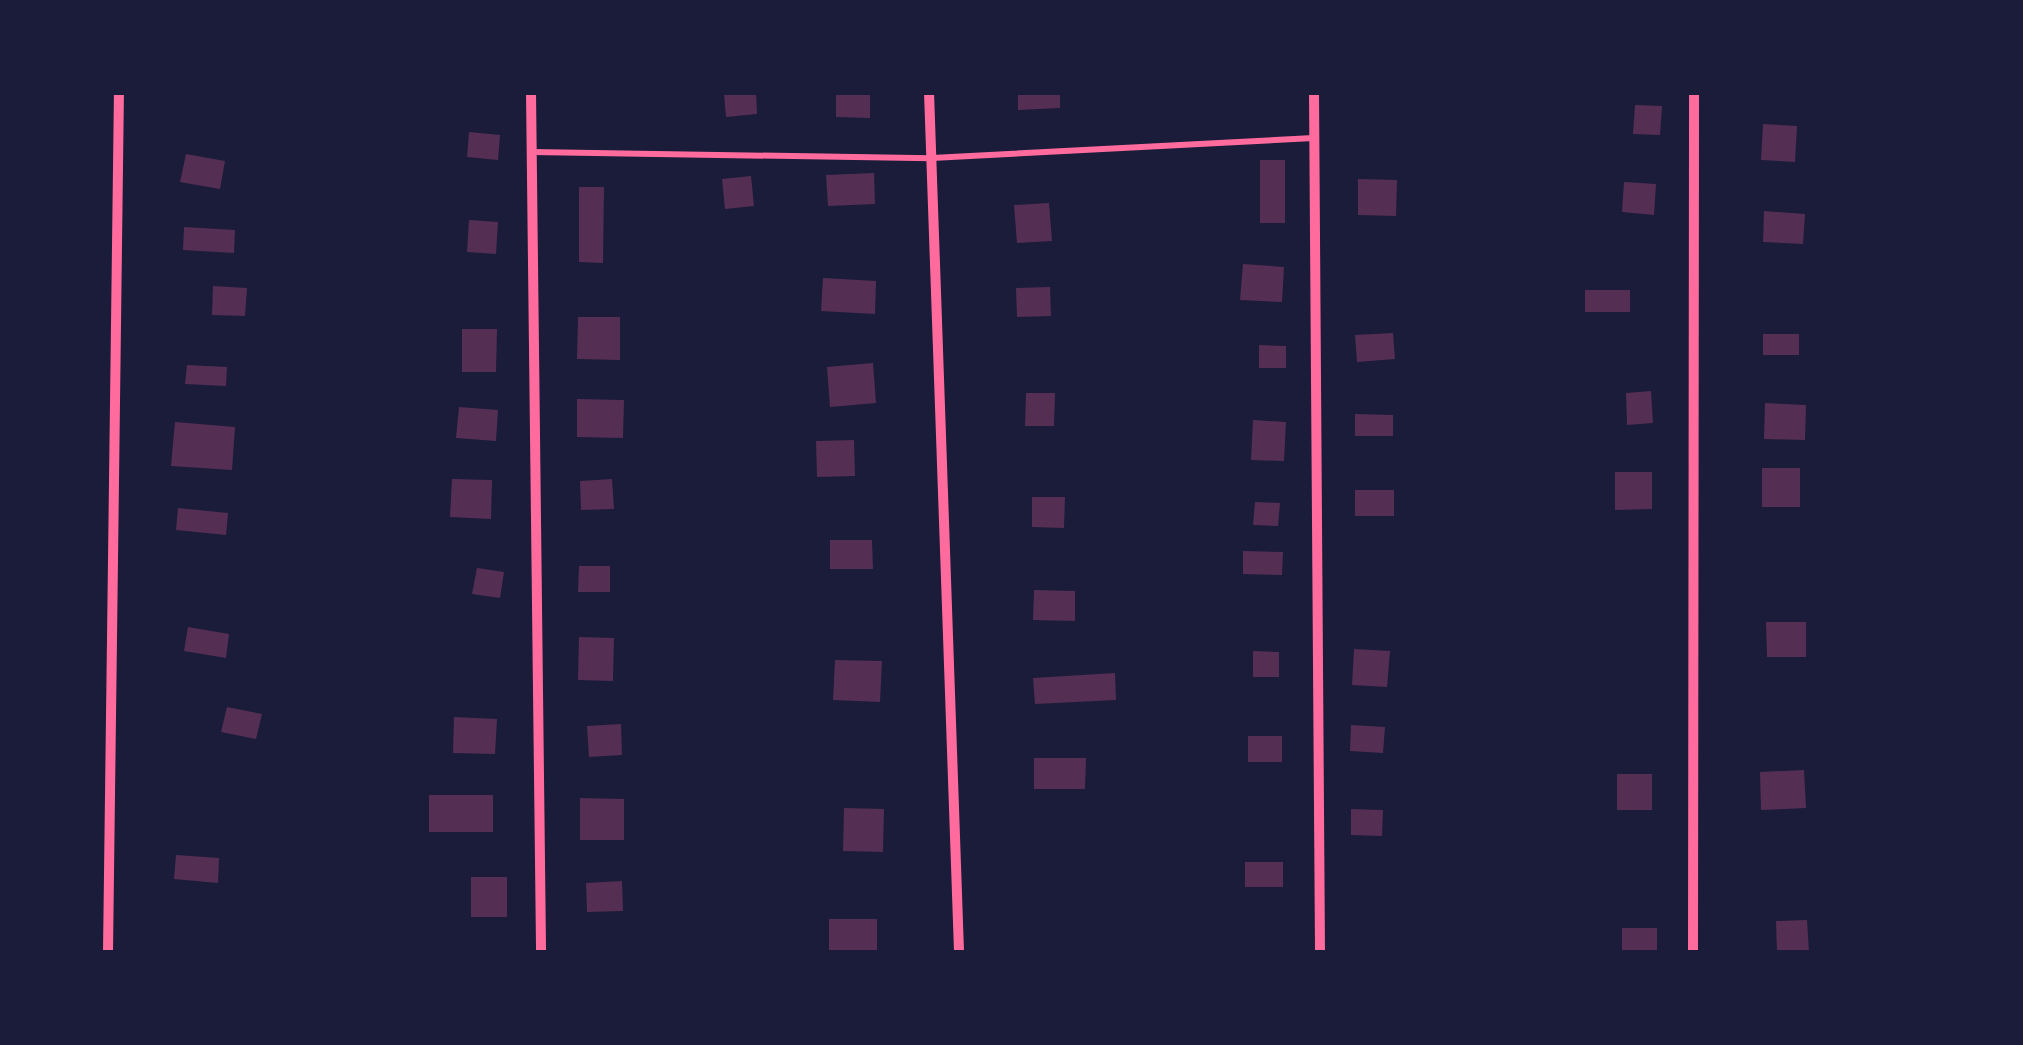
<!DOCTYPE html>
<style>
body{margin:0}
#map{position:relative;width:2023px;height:1045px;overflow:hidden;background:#1b1b3a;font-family:"Times New Roman",serif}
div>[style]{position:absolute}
.building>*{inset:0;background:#542f53}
.service>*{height:6px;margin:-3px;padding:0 3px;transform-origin:3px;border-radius:3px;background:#ff6b9d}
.minor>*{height:10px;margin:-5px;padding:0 5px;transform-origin:5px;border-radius:5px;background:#ff6b9d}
span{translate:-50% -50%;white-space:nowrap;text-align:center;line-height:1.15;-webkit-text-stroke:10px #1b1b3a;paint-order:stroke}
.frame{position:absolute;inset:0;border:95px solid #1b1b3a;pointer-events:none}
</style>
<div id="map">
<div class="building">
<div style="clip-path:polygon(756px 92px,757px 114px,726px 117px,724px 94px)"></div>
<div style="clip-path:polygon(836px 92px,870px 92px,870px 118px,836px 117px)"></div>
<div style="clip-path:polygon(1018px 92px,1060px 92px,1060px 108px,1018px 110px)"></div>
<div style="clip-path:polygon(1635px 105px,1662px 106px,1660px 135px,1633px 134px)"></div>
<div style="clip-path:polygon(1763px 124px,1797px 126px,1795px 162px,1761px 160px)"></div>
<div style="clip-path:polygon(469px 132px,500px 135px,498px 160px,467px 157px)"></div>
<div style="clip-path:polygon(186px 154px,225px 161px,220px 189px,180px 182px)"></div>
<div style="clip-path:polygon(1260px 160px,1285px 160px,1285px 223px,1260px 223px)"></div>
<div style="clip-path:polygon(874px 173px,875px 204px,828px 206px,826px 175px)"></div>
<div style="clip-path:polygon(751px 176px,754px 206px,725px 209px,722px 179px)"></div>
<div style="clip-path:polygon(1358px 179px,1397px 180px,1396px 216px,1358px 215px)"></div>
<div style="clip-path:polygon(1624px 182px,1656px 184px,1654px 215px,1622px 212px)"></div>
<div style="clip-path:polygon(579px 187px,604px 187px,603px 263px,579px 262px)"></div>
<div style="clip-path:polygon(1049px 203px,1052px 241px,1017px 243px,1014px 205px)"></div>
<div style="clip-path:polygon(1764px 211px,1805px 214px,1803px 244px,1763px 242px)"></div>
<div style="clip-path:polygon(469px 220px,498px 222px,496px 254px,467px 252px)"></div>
<div style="clip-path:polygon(184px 227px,235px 230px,234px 253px,183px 250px)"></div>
<div style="clip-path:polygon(1243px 264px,1284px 267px,1282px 302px,1240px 300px)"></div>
<div style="clip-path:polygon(823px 278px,876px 281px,875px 314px,821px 311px)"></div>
<div style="clip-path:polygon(213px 286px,247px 288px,245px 316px,212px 315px)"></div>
<div style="clip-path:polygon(1050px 287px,1051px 316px,1017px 317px,1016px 288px)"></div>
<div style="clip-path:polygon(1585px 290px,1630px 290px,1630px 312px,1585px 312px)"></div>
<div style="clip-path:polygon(578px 317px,620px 317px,620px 360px,577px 359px)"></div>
<div style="clip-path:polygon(462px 329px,497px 329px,496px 372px,462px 372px)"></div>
<div style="clip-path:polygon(1393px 333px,1395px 359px,1357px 362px,1355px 335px)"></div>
<div style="clip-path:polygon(1763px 334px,1799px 334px,1799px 355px,1763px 355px)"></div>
<div style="clip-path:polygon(1259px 345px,1286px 346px,1286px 368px,1259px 368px)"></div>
<div style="clip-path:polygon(873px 363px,876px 403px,830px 407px,827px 367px)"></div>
<div style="clip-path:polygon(187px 365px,227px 367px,226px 386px,185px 384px)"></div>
<div style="clip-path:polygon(1651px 391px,1653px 423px,1627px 425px,1626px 393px)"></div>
<div style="clip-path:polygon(1026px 393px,1055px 393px,1054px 426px,1025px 426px)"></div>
<div style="clip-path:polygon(577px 399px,624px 400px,623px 438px,577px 437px)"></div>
<div style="clip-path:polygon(1765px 403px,1806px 405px,1805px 440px,1764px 439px)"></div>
<div style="clip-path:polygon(459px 407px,498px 410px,496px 441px,456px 438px)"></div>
<div style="clip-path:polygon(1355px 414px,1393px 415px,1393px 436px,1355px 436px)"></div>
<div style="clip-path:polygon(1253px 420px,1286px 422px,1284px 461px,1251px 460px)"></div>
<div style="clip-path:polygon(175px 422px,235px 427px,232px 470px,171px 466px)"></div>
<div style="clip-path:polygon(854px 440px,855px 476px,817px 477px,816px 441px)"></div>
<div style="clip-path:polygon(1762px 468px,1800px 468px,1800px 507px,1762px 507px)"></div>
<div style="clip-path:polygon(1615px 472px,1652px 472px,1652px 509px,1615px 510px)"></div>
<div style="clip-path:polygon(452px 479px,492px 480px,491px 519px,450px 517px)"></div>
<div style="clip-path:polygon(612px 479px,614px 509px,581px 510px,580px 481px)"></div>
<div style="clip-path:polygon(1355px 490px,1394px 490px,1394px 516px,1355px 516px)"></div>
<div style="clip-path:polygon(1032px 497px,1065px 497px,1064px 528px,1032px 527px)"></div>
<div style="clip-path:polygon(1255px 502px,1280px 503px,1278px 526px,1253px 525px)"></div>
<div style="clip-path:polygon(178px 508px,228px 513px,226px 535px,176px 530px)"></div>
<div style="clip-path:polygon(830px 540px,872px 540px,873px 569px,830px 569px)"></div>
<div style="clip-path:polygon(1243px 551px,1283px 552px,1282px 575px,1243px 574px)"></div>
<div style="clip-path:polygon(579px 566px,610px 566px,610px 592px,578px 592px)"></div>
<div style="clip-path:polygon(477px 568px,504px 572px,500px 598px,472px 594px)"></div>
<div style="clip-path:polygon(1034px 590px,1075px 591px,1075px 621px,1033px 620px)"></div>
<div style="clip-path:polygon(1766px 622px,1806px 622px,1806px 657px,1767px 657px)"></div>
<div style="clip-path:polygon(188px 627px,229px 634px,226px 658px,184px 651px)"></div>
<div style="clip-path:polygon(579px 637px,614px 638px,613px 681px,578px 680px)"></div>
<div style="clip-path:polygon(1354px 649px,1390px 651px,1387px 687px,1352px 685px)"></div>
<div style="clip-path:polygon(1253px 651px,1279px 652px,1279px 677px,1253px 677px)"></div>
<div style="clip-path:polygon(835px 660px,882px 661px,880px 702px,833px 700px)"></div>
<div style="clip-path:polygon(1115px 673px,1116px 700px,1035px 704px,1033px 678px)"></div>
<div style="clip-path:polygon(227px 707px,262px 714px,256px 739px,221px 732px)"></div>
<div style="clip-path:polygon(454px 717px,497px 719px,495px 754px,453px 753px)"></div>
<div style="clip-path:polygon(621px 724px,622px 755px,589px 757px,587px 726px)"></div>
<div style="clip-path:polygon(1351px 725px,1385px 727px,1383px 753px,1350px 751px)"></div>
<div style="clip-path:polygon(1248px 736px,1282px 736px,1282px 762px,1248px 762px)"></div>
<div style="clip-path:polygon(1034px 758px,1086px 758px,1085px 789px,1034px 789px)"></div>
<div style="clip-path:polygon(1804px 770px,1806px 808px,1761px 810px,1760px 772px)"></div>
<div style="clip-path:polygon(1617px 774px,1652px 774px,1652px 810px,1617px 810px)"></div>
<div style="clip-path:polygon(429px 795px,493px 795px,493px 832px,429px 832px)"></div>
<div style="clip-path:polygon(580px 798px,624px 799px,624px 840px,580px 840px)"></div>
<div style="clip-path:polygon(844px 808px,884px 809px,883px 852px,843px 851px)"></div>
<div style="clip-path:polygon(1351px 809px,1383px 810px,1382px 836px,1351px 835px)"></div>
<div style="clip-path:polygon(176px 855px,219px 858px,218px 883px,174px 879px)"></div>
<div style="clip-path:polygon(1245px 862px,1283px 862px,1283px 887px,1245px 887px)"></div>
<div style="clip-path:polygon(471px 877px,507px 877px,507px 917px,471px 917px)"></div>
<div style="clip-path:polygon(622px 881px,623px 911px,587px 912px,586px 883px)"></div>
<div style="clip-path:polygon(829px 919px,877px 919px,877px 951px,829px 951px)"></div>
<div style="clip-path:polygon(1807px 920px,1809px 952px,1777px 952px,1776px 921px)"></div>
<div style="clip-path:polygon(1622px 928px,1657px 928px,1657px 952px,1622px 952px)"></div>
</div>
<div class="service">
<div style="left:532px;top:152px;width:400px;rotate:0.9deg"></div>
<div style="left:932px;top:158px;width:382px;rotate:-3deg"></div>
</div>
<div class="minor">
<div style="left:531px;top:92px;width:860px;rotate:89.33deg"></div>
<div style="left:929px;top:92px;width:861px;rotate:88deg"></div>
<div style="left:1314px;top:92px;width:860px;rotate:89.6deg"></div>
<div style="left:108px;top:952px;width:860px;rotate:-89.27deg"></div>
<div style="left:1693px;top:952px;width:860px;rotate:-89.93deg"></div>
</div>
<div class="frame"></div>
</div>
